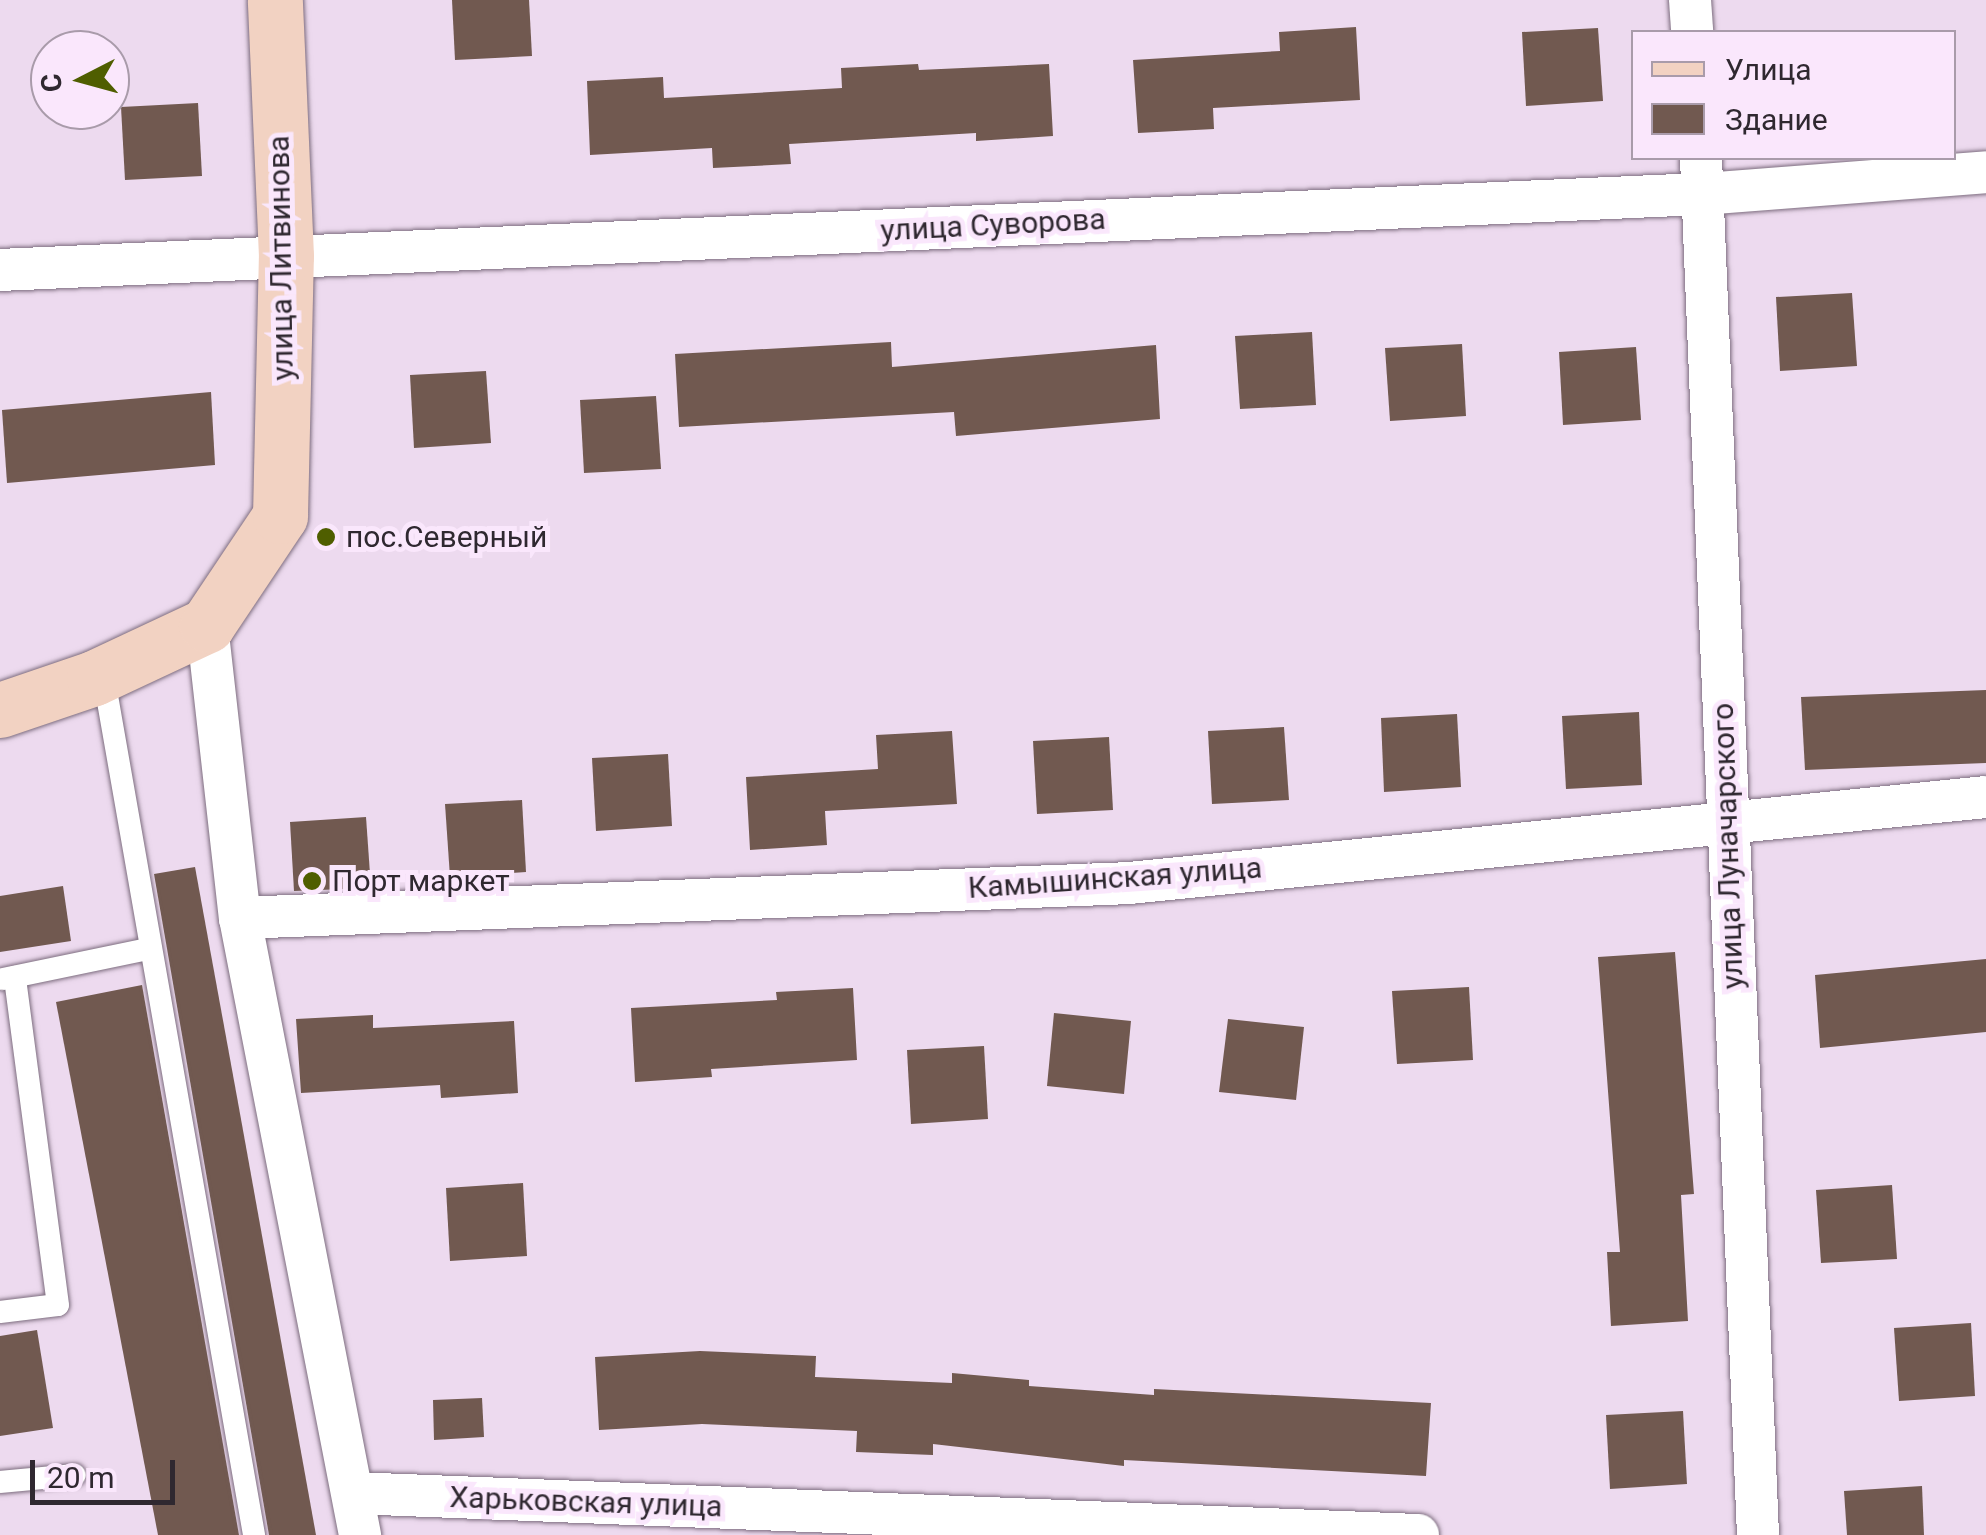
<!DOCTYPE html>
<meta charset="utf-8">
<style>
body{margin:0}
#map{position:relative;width:1986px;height:1535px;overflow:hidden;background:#eddaef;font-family:Roboto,sans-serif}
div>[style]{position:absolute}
.building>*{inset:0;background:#715950}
.roads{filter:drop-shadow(0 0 2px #7d6d7f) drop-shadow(0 0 2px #7d6d7f)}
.lane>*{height:22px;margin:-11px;padding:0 11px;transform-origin:11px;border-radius:11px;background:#fff}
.street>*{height:42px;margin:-21px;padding:0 21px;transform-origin:21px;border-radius:21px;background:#fff}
.secondary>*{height:55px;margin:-27.5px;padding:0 27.5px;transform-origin:27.5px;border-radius:27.5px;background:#f2d2c2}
.dots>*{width:28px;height:28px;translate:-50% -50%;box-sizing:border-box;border:5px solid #fae7fc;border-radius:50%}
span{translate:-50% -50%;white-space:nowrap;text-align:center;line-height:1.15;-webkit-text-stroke:10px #fae7fc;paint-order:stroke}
.street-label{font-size:30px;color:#2f2830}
.poi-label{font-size:30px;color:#2f2830}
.left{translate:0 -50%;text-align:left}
.legend{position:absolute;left:1631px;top:30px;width:325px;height:130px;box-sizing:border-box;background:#fae7fc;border:2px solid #a99baa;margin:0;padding:12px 18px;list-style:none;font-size:30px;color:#2f2830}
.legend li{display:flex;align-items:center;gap:20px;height:50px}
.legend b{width:50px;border:2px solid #a99baa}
.north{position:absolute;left:30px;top:30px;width:100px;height:100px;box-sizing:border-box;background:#fae7fc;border:2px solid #a99baa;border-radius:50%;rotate:264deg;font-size:28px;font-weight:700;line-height:40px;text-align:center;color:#2f2830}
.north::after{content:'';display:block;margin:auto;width:35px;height:45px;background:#4f5e00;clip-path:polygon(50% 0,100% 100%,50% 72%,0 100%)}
.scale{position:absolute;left:30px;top:1460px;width:145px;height:45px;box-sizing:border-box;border:5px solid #2f2830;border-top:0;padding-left:12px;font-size:30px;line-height:35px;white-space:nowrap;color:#2f2830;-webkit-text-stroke:8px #fae7fc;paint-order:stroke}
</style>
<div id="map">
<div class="building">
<div style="clip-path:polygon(452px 0,529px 0,532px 56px,455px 60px)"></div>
<div style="clip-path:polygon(1356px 27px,1360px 100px,1213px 108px,1214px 129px,1138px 133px,1133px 60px,1280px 51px,1279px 32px)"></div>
<div style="clip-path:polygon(1598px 28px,1603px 101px,1526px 106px,1522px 32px)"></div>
<div style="clip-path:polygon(918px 64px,919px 70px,1049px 64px,1053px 136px,976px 141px,976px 133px,789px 144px,791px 164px,713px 168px,712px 148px,590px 155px,587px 81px,663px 77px,664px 98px,842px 88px,841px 68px)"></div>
<div style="clip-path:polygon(198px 103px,202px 176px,125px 180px,121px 107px)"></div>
<div style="clip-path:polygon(1852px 293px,1857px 366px,1780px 371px,1776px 297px)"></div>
<div style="clip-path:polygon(1312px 332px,1316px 405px,1240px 409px,1235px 336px)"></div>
<div style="clip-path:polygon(891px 342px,892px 367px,1156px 345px,1160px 419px,956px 436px,954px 412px,679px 427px,675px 354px)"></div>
<div style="clip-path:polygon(1462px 344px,1466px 416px,1390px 421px,1385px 348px)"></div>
<div style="clip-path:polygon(1636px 347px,1641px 420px,1563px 425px,1559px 352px)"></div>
<div style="clip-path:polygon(486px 371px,491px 443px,414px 448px,410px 375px)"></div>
<div style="clip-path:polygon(211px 392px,215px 465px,7px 483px,2px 410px)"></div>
<div style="clip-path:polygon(656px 396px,661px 469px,584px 473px,580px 400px)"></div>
<div style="clip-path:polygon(1986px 690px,1986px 763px,1805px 770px,1801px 697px)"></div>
<div style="clip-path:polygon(1639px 712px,1642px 785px,1566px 789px,1562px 716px)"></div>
<div style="clip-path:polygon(1457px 714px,1461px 787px,1384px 792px,1381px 718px)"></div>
<div style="clip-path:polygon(1284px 727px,1289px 800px,1212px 804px,1208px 731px)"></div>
<div style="clip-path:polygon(952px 731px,957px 804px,825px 811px,827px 845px,750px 850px,746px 777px,878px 769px,876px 735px)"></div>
<div style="clip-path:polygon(1109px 737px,1113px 810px,1037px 814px,1033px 741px)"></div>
<div style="clip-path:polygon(668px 754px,672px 826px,596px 831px,592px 758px)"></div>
<div style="clip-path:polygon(522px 800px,526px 872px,450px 877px,445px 804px)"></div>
<div style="clip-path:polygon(366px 817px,371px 888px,294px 891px,290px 822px)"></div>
<div style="clip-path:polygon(195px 867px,237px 1097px,316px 1535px,269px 1535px,154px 874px)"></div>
<div style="clip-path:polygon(63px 886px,71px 941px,0 952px,0 896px)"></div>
<div style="clip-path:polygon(1675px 952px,1694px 1194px,1681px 1195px,1688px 1321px,1611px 1326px,1607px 1252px,1620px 1252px,1598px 957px)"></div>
<div style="clip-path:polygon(1986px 959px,1986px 1032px,1820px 1048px,1815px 975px)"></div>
<div style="clip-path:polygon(142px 985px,239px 1535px,158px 1535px,56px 1002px)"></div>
<div style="clip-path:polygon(1469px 987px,1473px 1060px,1397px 1064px,1392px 991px)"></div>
<div style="clip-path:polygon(853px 988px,857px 1060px,711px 1069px,712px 1077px,635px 1082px,631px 1008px,777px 1000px,776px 992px)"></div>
<div style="clip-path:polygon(1054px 1013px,1131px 1021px,1124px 1094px,1047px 1086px)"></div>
<div style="clip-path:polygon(373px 1015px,373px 1028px,514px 1021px,518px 1093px,441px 1098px,440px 1085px,301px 1093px,296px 1019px)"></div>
<div style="clip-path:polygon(1228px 1019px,1304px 1027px,1296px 1100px,1219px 1092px)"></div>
<div style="clip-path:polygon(984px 1046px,988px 1119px,911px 1124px,907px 1050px)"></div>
<div style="clip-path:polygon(523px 1183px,527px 1256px,450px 1261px,446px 1188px)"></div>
<div style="clip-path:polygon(1892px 1185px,1897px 1259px,1821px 1263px,1816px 1190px)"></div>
<div style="clip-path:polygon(1971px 1323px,1975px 1396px,1899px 1401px,1894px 1328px)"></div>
<div style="clip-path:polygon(37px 1330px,53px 1428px,0 1436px,0 1336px)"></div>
<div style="clip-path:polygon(700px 1351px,816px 1356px,815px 1377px,952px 1383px,952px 1373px,1029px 1380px,1029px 1386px,1154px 1395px,1154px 1389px,1431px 1403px,1426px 1476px,1124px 1460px,1124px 1466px,933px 1444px,933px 1455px,856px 1452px,857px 1431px,702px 1424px,599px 1430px,595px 1357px)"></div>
<div style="clip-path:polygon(482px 1398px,484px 1437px,434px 1440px,433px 1400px)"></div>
<div style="clip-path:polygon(1683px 1411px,1687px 1484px,1610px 1489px,1606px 1415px)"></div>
<div style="clip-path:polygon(1922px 1486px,1924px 1535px,1847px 1535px,1844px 1491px)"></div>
</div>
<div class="roads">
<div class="lane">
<div style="left:103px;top:673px;width:875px;rotate:80.06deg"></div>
<div style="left:3px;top:979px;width:148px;rotate:-11.7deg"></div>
<div style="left:0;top:1312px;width:58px;rotate:-6.9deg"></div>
<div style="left:58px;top:1305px;width:331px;rotate:-97.5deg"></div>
<div style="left:0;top:1482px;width:75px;rotate:-5.3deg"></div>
</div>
<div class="street">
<div style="left:1690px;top:0;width:32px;rotate:86deg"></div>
<div style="left:1701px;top:158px;width:1378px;rotate:87.63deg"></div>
<div style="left:0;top:270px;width:1705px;rotate:-2.56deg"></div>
<div style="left:1703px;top:194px;width:284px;rotate:-4.4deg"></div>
<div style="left:207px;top:625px;width:295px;rotate:83.6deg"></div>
<div style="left:240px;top:918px;width:629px;rotate:78.99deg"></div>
<div style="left:240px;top:918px;width:890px;rotate:-2.25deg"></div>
<div style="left:1129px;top:883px;width:861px;rotate:-5.73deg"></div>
<div style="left:353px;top:1493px;width:1066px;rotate:2.26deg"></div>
</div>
<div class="secondary">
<div style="left:0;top:710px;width:99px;rotate:-18.8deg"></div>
<div style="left:94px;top:678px;width:125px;rotate:-25.1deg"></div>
<div style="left:207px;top:625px;width:131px;rotate:-56.2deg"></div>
<div style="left:280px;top:516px;width:260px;rotate:-88.7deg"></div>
<div style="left:286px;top:256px;width:256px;rotate:-92.5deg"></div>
</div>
</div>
<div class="dots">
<div style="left:326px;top:537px;background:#4f5e00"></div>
<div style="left:312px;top:881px;background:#4f5e00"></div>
</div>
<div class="street-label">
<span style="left:993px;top:225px;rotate:-3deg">улица Суворова</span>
<span style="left:281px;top:258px;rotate:-91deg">улица Литвинова</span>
<span style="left:1728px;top:846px;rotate:-92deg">улица Луначарского</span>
<span style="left:1115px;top:878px;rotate:-4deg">Камышинская улица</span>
<span style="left:586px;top:1502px;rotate:2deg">Харьковская улица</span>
</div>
<div class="poi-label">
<span class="left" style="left:346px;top:537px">пос.Северный</span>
<span class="left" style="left:332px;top:881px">Порт маркет</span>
</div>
<ul class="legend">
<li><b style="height:12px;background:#f2d2c2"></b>Улица</li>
<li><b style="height:28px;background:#715950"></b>Здание</li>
</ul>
<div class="north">С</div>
<div class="scale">20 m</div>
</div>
